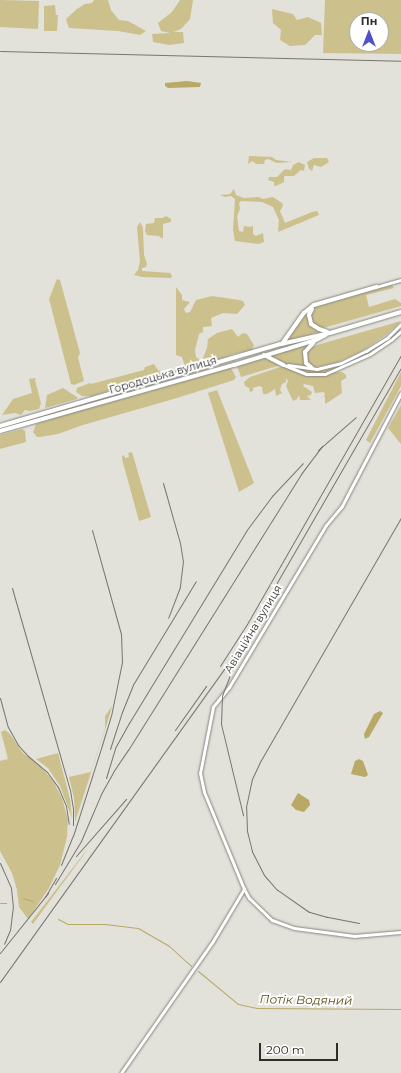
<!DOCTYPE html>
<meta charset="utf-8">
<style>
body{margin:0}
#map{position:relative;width:401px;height:1073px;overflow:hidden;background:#e2e1da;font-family:Montserrat,sans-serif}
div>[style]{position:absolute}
.green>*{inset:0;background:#ccc18c}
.water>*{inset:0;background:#b8a966}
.stream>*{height:1px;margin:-0.5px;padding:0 0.5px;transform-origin:0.5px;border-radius:0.5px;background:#b8a966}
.roads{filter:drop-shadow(0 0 1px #86857f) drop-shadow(0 0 1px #86857f)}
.tertiary>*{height:3px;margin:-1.5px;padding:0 1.5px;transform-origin:1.5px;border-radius:1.5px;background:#fff}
.primary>*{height:4px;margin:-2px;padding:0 2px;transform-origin:2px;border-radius:2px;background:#fff}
.rail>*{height:1px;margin:-0.5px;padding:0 0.5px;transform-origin:0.5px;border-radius:0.5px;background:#767570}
span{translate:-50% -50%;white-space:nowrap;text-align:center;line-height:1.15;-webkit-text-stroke:3.5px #fff;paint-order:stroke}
.street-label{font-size:11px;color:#2e2d2a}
.water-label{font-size:12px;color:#5a4f1c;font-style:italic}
.north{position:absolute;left:349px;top:12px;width:40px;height:40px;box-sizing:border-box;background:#fff;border:1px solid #ababaa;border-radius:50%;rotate:0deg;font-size:11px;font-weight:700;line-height:16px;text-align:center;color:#2e2d2a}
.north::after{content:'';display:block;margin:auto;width:14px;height:18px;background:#5051c8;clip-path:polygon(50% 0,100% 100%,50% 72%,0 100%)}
.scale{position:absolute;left:259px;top:1043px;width:79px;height:18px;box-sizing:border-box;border:2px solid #2e2d2a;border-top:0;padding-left:5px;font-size:12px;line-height:14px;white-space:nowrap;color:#2e2d2a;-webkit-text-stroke:3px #fff;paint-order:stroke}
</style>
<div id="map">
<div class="green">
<div style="clip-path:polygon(0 0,39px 1px,38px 29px,0 27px)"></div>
<div style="clip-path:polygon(94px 0,108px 0,111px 10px,119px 20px,128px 21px,146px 31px,140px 35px,118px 31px,69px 28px,66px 19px,77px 9px,85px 4px,92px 3px)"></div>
<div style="clip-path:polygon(180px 0,193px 0,190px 19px,181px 29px,173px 32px,183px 32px,184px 43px,169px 45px,153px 42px,152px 34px,170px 33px,161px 31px,158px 23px,172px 12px)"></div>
<div style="clip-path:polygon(evenodd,325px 0,401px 0,401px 54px,323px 53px,325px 0,357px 20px,381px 20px,381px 44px,357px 44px,357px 20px)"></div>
<div style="clip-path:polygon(55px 5px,56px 15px,58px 15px,57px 31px,44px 31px,44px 6px)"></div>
<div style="clip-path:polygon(272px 9px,293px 14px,297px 20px,308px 17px,321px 23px,322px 35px,315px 35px,305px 45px,290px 46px,280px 40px,281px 30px,273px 23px)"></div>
<div style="clip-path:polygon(249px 156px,272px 157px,276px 160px,292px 162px,277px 163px,268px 159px,265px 160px,264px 164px,257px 164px,252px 161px,248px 164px)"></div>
<div style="clip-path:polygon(314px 158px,327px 158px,329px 162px,321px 167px,314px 165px,312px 171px,309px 169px,307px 162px)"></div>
<div style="clip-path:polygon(299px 162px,305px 165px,304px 171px,301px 170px,294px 176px,285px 176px,284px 177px,284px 182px,278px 185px,274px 186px,274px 182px,268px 180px,269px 177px,277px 177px,285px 169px,291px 170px,293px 165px)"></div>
<div style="clip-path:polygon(234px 189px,236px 195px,244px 198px,259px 197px,263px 199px,273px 197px,282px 203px,283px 206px,280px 211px,285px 223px,312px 212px,317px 211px,319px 215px,278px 232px,279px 220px,273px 207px,262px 202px,241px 201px,239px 203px,240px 209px,237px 216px,239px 231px,243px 232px,244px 226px,249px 227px,253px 226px,253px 234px,256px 236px,263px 233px,264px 242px,259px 244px,235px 241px,233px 230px,235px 199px,231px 196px,225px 197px,220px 195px,230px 194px)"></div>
<div style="clip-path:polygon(166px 216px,171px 219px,171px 222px,163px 224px,163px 238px,161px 238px,159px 236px,147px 235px,145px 231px,146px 224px,154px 223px,155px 218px,162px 218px)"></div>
<div style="clip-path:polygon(140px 222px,143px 228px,144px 255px,147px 264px,146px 267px,142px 268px,142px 271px,170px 273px,172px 276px,171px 278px,142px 277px,134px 275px,138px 270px,140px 261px,137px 227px)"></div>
<div style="clip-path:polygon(57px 279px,60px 280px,80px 353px,78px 357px,84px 381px,74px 385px,71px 384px,49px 299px)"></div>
<div style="clip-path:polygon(392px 285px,394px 288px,366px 295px,369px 307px,395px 299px,401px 303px,401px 306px,323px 328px,314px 325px,311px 320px,311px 315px,315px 307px)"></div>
<div style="clip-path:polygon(176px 287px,182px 295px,182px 300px,190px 302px,184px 309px,186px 313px,190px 312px,196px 300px,212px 296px,239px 300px,243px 301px,245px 305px,237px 314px,223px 313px,211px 318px,212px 326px,203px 327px,203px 332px,199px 334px,195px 350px,196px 357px,202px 362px,189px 367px,185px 366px,182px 357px,176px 355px)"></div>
<div style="clip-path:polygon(308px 312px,310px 324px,319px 332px,286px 341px)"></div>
<div style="clip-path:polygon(401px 321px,386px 335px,362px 351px,336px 363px,315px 367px,309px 364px,306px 359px,308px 349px,317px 345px)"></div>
<div style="clip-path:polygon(401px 326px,390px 339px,379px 346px,342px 366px,325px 372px,342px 372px,346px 375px,346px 378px,341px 381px,342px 393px,327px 403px,325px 404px,325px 397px,323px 397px,325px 395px,324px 392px,315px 393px,313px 386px,304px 384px,303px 386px,312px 392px,311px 395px,307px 396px,311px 400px,300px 400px,299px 395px,297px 399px,293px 401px,286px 386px,288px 381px,286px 378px,286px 382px,282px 384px,280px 390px,282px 393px,276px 396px,275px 389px,267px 394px,263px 394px,262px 387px,259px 386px,253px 388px,253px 391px,250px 392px,249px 388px,245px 386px,244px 382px,250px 377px,280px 367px,318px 370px,341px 364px,378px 345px)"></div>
<div style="clip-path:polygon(232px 329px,238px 337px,243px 333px,247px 334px,254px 345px,252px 350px,233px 354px,217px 360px,204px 360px,203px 358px,207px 348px,208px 339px,217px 333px)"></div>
<div style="clip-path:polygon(308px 344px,303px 356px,307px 366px,286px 364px,268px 355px)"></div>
<div style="clip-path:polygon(267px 358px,281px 365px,241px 377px,237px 366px)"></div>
<div style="clip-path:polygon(154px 364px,158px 370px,162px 372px,170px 371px,171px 373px,156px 376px,92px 396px,82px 396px,76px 392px,77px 388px,90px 383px,91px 384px,144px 370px,145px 367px)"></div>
<div style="clip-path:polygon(231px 368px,236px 377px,234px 380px,177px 398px,83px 425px,58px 434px,40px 437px,37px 437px,33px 432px,36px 424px,95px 405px,105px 404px)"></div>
<div style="clip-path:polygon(401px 372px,401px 386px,370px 443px,366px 440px)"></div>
<div style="clip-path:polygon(36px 378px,35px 380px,41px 403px,39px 409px,30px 411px,25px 410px,21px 415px,15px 413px,2px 415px,13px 399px,32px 393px,29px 379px)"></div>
<div style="clip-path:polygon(63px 388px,77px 397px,77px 399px,45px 408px,47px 395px)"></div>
<div style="clip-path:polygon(217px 390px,254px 483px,239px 492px,208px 393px)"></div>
<div style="clip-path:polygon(401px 405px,401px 444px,388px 428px)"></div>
<div style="clip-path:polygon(22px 429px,25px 431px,26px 442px,0 449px,0 435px)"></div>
<div style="clip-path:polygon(132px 452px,151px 517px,139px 521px,122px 459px,122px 456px,124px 455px,125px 458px,129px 457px,128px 453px)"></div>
<div style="clip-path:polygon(112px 706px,110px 714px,75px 822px,74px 798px,69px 777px,91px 772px,105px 728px,105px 716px)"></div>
<div style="clip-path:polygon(5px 730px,10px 734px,23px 753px,40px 766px,53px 781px,62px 798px,68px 819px,67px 837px,60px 865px,49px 888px,28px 919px,19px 907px,17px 890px,12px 873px,0 851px,0 761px,8px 759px,1px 732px)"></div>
<div style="clip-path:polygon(58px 753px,70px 799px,72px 818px,60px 786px,48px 768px,36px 759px)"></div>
<div style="clip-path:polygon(88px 849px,33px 924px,31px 922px,82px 856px)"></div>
</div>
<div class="water">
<div style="clip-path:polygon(187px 81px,201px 83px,200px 87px,168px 88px,165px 86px,165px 83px)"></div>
<div style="clip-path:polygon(380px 711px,383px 713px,369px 737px,365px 739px,364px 734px,374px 714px)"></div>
<div style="clip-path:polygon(359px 759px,363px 761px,368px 775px,365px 777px,351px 774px,355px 761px)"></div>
<div style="clip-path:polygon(298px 793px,309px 800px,310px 805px,304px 812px,296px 810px,291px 805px)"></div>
</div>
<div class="stream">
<div style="left:23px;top:898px;width:10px;rotate:17deg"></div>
<div style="left:0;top:903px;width:6px"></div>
<div style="left:58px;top:919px;width:11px;rotate:27deg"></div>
<div style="left:68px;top:924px;width:37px"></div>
<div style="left:105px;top:924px;width:33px;rotate:7deg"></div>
<div style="left:138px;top:928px;width:36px;rotate:30deg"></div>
<div style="left:169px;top:946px;width:30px;rotate:42deg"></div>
<div style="left:198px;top:971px;width:52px;rotate:39.5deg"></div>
<div style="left:238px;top:1004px;width:19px;rotate:12deg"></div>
<div style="left:257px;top:1008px;width:144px;rotate:0.4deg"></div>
</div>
<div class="roads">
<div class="tertiary">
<div style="left:376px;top:287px;width:26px;rotate:-16deg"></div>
<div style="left:284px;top:365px;width:24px;rotate:22deg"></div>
<div style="left:306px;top:374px;width:19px"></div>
<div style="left:325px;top:374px;width:49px;rotate:-24deg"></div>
<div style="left:370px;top:354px;width:25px;rotate:-34deg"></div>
<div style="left:391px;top:340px;width:13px;rotate:-42deg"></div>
<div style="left:288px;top:365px;width:29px;rotate:8deg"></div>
<div style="left:317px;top:369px;width:25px;rotate:-14deg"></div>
<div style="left:341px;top:363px;width:28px;rotate:-26deg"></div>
<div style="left:366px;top:351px;width:26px;rotate:-32deg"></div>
<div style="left:388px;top:337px;width:18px;rotate:-45deg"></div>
<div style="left:401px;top:393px;width:127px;rotate:117.6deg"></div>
<div style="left:342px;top:506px;width:25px;rotate:130deg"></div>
<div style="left:326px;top:525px;width:189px;rotate:120.9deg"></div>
<div style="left:229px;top:687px;width:26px;rotate:129deg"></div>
<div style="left:213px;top:707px;width:67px;rotate:101.1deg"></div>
<div style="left:200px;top:773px;width:19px;rotate:78deg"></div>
<div style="left:204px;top:792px;width:105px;rotate:67.6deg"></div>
<div style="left:244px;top:889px;width:10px;rotate:61deg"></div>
<div style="left:249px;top:898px;width:32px;rotate:44deg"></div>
<div style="left:272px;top:920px;width:23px;rotate:20deg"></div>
<div style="left:294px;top:928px;width:61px;rotate:7.6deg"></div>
<div style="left:354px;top:936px;width:47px;rotate:-4.9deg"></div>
<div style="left:121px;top:1073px;width:161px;rotate:-55.1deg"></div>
<div style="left:213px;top:941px;width:61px;rotate:-59.2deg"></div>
</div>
<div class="primary">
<div style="left:312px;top:309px;width:7px;rotate:117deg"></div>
<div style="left:309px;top:315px;width:9px;rotate:77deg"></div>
<div style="left:311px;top:324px;width:9px;rotate:32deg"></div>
<div style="left:319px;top:329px;width:9px;rotate:18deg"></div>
<div style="left:282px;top:344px;width:38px;rotate:-55deg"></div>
<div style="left:304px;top:313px;width:13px;rotate:-39deg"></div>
<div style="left:314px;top:305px;width:65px;rotate:-16.2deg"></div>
<div style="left:264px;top:355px;width:22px;rotate:27deg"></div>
<div style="left:312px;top:368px;width:8px;rotate:-140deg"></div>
<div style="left:306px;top:363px;width:11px;rotate:-95deg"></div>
<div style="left:305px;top:352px;width:13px;rotate:-48deg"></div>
<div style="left:0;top:426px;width:293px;rotate:-16.3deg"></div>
<div style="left:281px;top:344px;width:50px;rotate:-12.7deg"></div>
<div style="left:330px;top:333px;width:74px;rotate:-16.5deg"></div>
<div style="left:0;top:431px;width:243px;rotate:-15.8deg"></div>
<div style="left:234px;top:365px;width:86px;rotate:-17deg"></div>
<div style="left:316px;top:340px;width:11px;rotate:-27deg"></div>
</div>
</div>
<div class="rail">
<div style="left:0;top:51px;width:401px;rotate:1.4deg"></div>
<div style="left:318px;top:450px;width:50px;rotate:-41deg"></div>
<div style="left:163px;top:483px;width:62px;rotate:74.2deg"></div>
<div style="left:180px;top:543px;width:18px;rotate:81deg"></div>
<div style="left:183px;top:561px;width:26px;rotate:97deg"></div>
<div style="left:180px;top:587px;width:33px;rotate:111deg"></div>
<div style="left:12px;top:588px;width:210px;rotate:74deg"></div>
<div style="left:70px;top:790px;width:19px;rotate:81deg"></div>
<div style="left:73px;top:809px;width:16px;rotate:90deg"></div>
<div style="left:220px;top:666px;width:50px;rotate:-57.3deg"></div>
<div style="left:247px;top:624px;width:310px;rotate:-60.2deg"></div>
<div style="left:230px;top:675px;width:22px;rotate:111deg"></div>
<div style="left:222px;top:696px;width:28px;rotate:92deg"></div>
<div style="left:221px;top:724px;width:94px;rotate:76.4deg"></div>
<div style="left:0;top:698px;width:30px;rotate:75deg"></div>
<div style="left:8px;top:727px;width:21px;rotate:61deg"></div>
<div style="left:18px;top:745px;width:15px;rotate:48deg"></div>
<div style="left:28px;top:756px;width:25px;rotate:40deg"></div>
<div style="left:47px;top:772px;width:19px;rotate:54deg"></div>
<div style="left:58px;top:787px;width:21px;rotate:67deg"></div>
<div style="left:66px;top:806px;width:18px;rotate:81deg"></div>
<div style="left:175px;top:730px;width:54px;rotate:-54.8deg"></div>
<div style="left:110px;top:749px;width:39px;rotate:-72deg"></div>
<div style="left:122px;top:712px;width:31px;rotate:-68deg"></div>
<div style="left:134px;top:683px;width:119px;rotate:-58.7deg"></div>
<div style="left:106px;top:778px;width:31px;rotate:-73deg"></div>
<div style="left:115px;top:748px;width:29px;rotate:-61deg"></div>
<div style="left:129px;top:723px;width:225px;rotate:-58.6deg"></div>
<div style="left:246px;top:531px;width:44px;rotate:-53.4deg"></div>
<div style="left:272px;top:496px;width:45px;rotate:-46.8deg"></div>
<div style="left:76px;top:856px;width:76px;rotate:-48.7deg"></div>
<div style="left:0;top:863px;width:27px;rotate:66deg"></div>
<div style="left:11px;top:888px;width:18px;rotate:84deg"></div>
<div style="left:13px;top:906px;width:24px;rotate:97deg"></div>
<div style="left:10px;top:930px;width:15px;rotate:113deg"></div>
<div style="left:61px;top:865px;width:31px;rotate:-68deg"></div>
<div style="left:73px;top:836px;width:96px;rotate:-72.3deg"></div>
<div style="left:102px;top:745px;width:30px;rotate:-73deg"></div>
<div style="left:111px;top:716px;width:55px;rotate:-78.5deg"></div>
<div style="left:122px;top:662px;width:28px;rotate:-92deg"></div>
<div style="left:121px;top:634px;width:108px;rotate:-105.6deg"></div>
<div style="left:55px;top:884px;width:50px;rotate:-58.8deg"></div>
<div style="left:81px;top:841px;width:51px;rotate:-66.9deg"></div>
<div style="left:101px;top:794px;width:25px;rotate:-61deg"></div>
<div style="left:113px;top:772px;width:27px;rotate:-56deg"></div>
<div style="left:128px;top:750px;width:326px;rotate:-57.9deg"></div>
<div style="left:301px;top:474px;width:35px;rotate:-53deg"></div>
<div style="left:45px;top:897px;width:22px;rotate:-60deg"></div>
<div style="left:359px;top:923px;width:33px;rotate:-169deg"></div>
<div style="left:327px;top:917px;width:19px;rotate:-164deg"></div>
<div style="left:309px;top:912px;width:39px;rotate:-145deg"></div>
<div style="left:277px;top:890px;width:20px;rotate:-131deg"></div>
<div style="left:264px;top:875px;width:27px;rotate:-117deg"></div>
<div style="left:252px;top:851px;width:21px;rotate:-104deg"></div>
<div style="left:247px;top:831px;width:24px;rotate:-92deg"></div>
<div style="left:246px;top:807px;width:29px;rotate:-78deg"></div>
<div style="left:252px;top:779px;width:21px;rotate:-65deg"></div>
<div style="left:261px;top:760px;width:280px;rotate:-60deg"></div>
<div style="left:0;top:953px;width:77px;rotate:-51.3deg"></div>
<div style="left:0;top:982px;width:408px;rotate:-54.4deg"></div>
<div style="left:238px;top:650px;width:326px;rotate:-60deg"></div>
</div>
<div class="street-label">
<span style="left:163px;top:375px;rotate:-16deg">Городоцька вулиця</span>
<span style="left:253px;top:629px;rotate:-59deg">Авіаційна вулиця</span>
</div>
<div class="water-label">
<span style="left:306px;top:1000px;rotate:1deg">Потік Водяний</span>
</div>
<div class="north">Пн</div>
<div class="scale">200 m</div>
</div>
